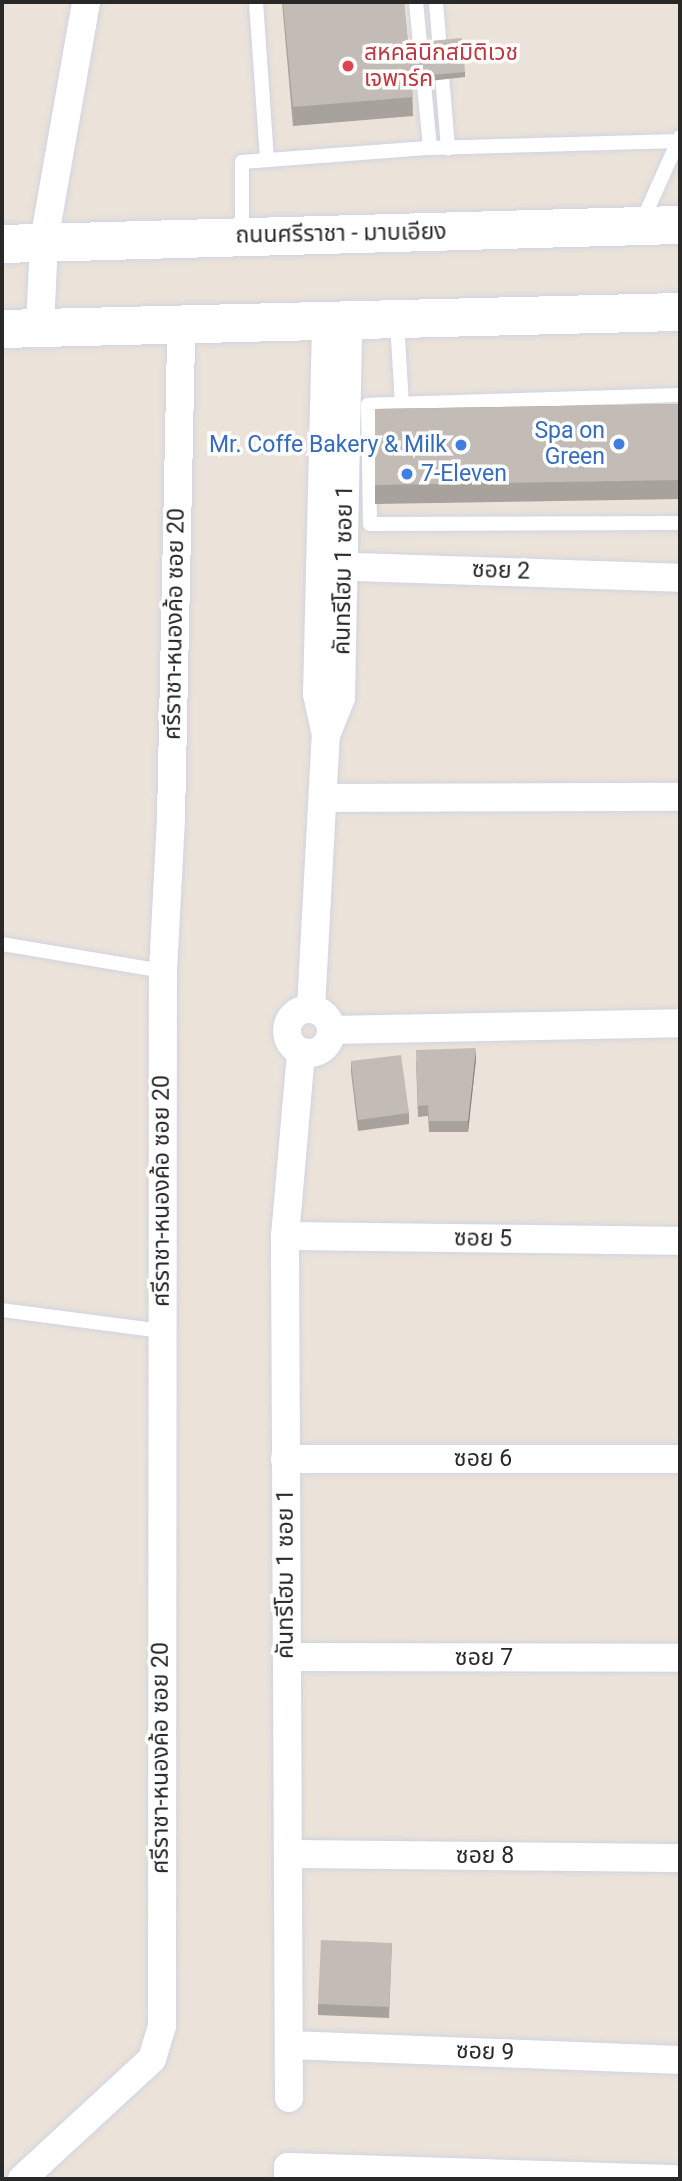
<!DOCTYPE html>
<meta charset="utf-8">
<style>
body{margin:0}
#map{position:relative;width:682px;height:2181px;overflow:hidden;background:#ebe2d9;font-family:Roboto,"Noto Sans Thai",sans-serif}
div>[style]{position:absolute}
.roads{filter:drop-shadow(0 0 2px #cfd4e1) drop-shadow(0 0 2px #cfd4e1)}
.lane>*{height:14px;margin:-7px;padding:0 7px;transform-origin:7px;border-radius:7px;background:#fff}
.street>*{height:28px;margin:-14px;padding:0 14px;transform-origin:14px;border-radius:14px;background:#fff}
.street>.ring{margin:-14px;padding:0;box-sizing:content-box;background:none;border:28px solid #fff;border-radius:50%}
.secondary>*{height:38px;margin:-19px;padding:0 19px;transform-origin:19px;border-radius:19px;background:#fff}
.wall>*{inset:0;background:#a8a29d}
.shaded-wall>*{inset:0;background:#88847f}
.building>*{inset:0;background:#c3bcb6}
.dots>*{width:19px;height:19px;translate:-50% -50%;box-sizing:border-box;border:4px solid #fff;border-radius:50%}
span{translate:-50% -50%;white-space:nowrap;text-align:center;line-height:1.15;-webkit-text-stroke:7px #fff;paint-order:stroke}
.health-label{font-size:23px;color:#be3a42}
.left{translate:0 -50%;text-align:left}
.street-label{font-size:23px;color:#282828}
.shop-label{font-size:23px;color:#366cbe}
.right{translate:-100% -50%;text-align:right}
.frame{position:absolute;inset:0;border:4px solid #282828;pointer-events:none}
</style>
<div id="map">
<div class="roads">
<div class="lane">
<div style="left:256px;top:2px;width:158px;rotate:86deg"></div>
<div style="left:416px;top:2px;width:147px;rotate:84.5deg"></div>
<div style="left:436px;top:2px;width:147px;rotate:85.3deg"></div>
<div style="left:641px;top:224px;width:95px;rotate:-65.9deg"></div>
<div style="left:242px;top:235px;width:73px;rotate:-90deg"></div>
<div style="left:242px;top:162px;width:189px;rotate:-4.3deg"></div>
<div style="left:430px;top:148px;width:248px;rotate:-1.6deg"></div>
<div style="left:397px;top:321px;width:83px;rotate:86.6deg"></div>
<div style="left:680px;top:395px;width:312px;rotate:178.2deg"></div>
<div style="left:368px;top:405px;width:119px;rotate:89deg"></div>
<div style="left:370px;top:524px;width:310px;rotate:-0.2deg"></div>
<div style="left:2px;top:944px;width:163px;rotate:9.5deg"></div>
<div style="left:2px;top:1310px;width:160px;rotate:7.5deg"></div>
</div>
<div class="street">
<div style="left:40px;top:327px;width:86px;rotate:-87.3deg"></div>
<div style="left:44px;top:241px;width:243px;rotate:-80deg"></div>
<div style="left:326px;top:566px;width:354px;rotate:1.9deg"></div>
<div style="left:326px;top:735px;width:40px;rotate:-68deg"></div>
<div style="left:341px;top:698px;width:380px;rotate:-88.9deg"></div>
<div style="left:323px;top:798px;width:357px;rotate:-0.2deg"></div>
<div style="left:311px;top:1008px;width:273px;rotate:-86.9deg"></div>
<div style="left:326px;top:735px;width:42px;rotate:-102.4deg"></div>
<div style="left:317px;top:694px;width:375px;rotate:-88.6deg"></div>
<div class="ring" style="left:287px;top:1009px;width:16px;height:16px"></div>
<div style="left:331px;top:1030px;width:349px;rotate:-1.1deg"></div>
<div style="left:285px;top:1236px;width:395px;rotate:0.7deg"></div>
<div style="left:285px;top:1459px;width:395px"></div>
<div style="left:287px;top:1657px;width:393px;rotate:0.1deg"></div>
<div style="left:289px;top:1854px;width:391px;rotate:0.6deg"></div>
<div style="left:290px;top:2045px;width:390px;rotate:2.2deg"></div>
<div style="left:289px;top:2098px;width:862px;rotate:-90.27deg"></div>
<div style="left:285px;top:1236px;width:185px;rotate:-85deg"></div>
<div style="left:22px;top:2179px;width:177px;rotate:-42.7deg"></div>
<div style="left:152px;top:2059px;width:34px;rotate:-73deg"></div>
<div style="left:162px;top:2026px;width:1055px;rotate:-89.95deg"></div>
<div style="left:163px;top:971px;width:153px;rotate:-87deg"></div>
<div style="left:171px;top:818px;width:497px;rotate:-88.8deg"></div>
<div style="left:288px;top:2179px;width:12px;rotate:-90deg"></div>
<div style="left:288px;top:2167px;width:386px;rotate:1.8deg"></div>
</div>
<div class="secondary">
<div style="left:2px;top:244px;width:678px;rotate:-1.61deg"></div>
<div style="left:2px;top:329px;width:678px;rotate:-1.44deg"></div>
</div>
</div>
<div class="wall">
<div style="clip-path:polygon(282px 2px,404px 2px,408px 43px,465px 72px,465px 77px,412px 83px,413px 116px,293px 126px)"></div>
<div style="clip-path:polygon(680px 404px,680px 499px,375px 504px,375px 409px)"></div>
<div style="clip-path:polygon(476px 1059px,468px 1132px,429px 1132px,428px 1116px,418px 1117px,416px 1061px)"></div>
<div style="clip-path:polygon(351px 1061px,409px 1113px,409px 1124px,358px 1131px,351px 1072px)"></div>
<div style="clip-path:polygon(392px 1943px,389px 2018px,318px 2015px,318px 2004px)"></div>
</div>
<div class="shaded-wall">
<div style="clip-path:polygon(476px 1048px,476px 1059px,468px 1132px,468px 1121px)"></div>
</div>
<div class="building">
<div style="clip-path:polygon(283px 2px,404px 2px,413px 97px,293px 107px)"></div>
<div style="clip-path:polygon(462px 38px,465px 72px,411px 77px,408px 43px)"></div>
<div style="clip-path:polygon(680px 404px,680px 480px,375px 485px,375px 409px)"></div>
<div style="clip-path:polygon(476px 1048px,468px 1121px,429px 1121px,428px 1105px,418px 1106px,416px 1050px)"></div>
<div style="clip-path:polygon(401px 1055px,409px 1113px,358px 1120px,351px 1061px)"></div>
<div style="clip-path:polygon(321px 1940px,392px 1943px,389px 2007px,318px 2004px)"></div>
</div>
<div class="dots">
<div style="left:348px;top:66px;background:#e0444e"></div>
<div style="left:619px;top:444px;background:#3f7fe0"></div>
<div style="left:461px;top:445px;background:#3f7fe0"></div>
<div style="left:407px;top:474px;background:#3f7fe0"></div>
</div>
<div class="health-label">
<span class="left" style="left:364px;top:66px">สหคลินิกสมิติเวช<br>เจพาร์ค</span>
</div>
<div class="street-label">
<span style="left:341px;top:234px;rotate:-1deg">ถนนศรีราชา - มาบเอียง</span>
<span style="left:344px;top:570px;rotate:-89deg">คันทรีโฮม 1 ซอย 1</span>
<span style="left:501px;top:571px;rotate:2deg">ซอย 2</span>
<span style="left:175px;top:624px;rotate:-89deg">ศรีราชา-หนองค้อ ซอย 20</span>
<span style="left:162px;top:1191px;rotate:-90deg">ศรีราชา-หนองค้อ ซอย 20</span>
<span style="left:483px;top:1239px;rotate:1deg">ซอย 5</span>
<span style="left:483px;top:1459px">ซอย 6</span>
<span style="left:286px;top:1574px;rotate:-90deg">คันทรีโฮม 1 ซอย 1</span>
<span style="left:484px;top:1658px">ซอย 7</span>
<span style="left:161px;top:1758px;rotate:-90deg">ศรีราชา-หนองค้อ ซอย 20</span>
<span style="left:485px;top:1856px">ซอย 8</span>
<span style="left:485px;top:2052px;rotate:2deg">ซอย 9</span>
</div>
<div class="shop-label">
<span class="right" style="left:605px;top:444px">Spa on<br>Green</span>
<span class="right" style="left:447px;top:445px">Mr. Coffe Bakery &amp; Milk</span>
<span class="left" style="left:421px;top:474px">7-Eleven</span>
</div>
<div class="frame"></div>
</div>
